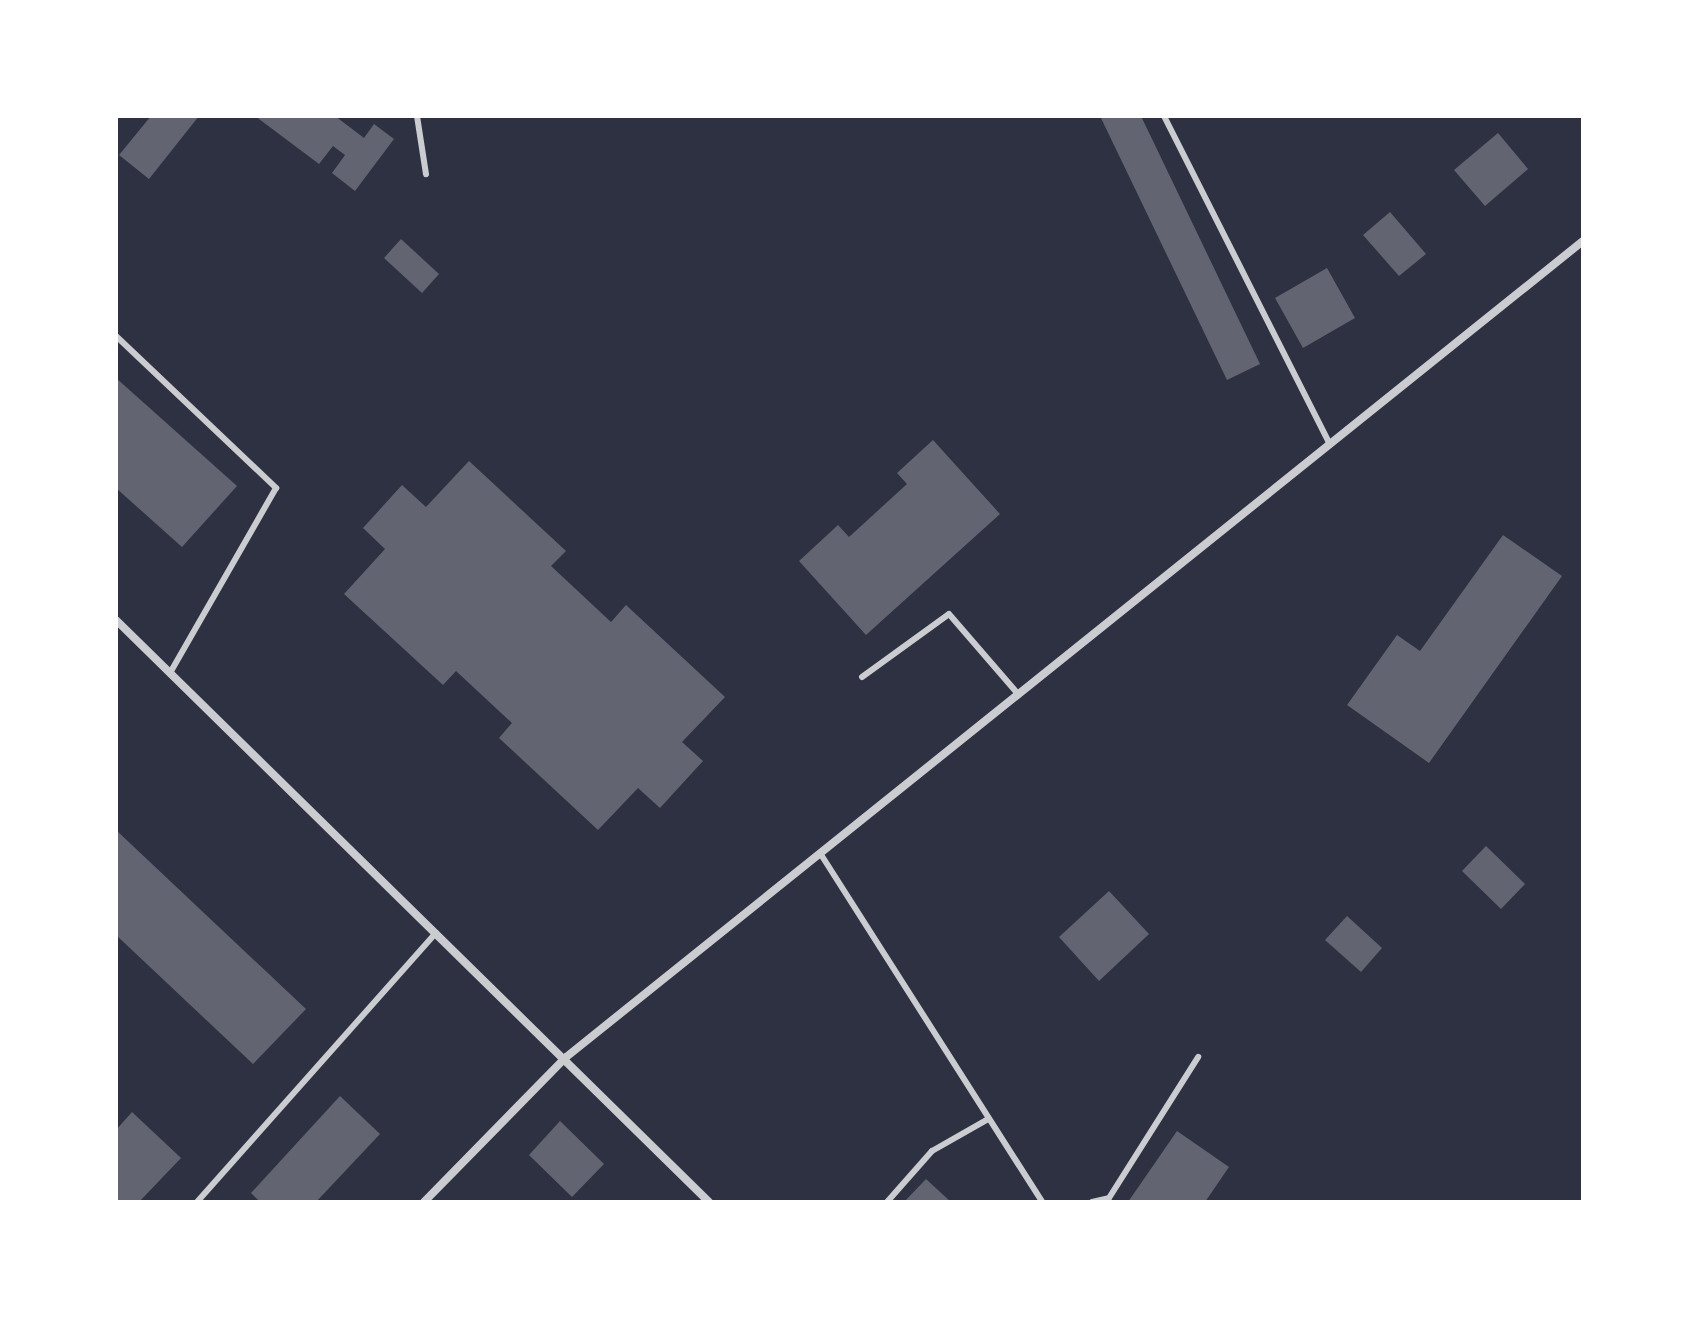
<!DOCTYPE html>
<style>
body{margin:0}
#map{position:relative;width:1699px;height:1318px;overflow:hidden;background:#2d3142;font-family:"Nunito Sans",sans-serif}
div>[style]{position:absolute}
.building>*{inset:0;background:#626471}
.service>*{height:6px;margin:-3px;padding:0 3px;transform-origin:3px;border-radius:3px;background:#caccd0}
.minor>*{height:8px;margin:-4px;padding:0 4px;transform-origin:4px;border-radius:4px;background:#caccd0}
span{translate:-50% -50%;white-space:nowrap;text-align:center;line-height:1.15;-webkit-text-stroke:7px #fff;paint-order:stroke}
.frame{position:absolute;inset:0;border:118px solid #fff;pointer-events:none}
</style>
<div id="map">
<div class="building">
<div style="clip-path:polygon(151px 116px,199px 116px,149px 179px,119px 155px)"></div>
<div style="clip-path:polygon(255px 116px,335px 116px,364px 138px,374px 124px,394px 139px,355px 191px,332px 173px,345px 155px,333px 146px,319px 164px)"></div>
<div style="clip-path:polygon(1100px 116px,1141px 116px,1260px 364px,1227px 380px)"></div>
<div style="clip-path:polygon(1498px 133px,1528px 169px,1485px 206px,1454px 170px)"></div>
<div style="clip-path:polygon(1390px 212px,1426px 254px,1399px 276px,1363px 235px)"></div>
<div style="clip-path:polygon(401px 239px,439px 274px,422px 293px,384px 258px)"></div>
<div style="clip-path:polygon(1327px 268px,1355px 318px,1303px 348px,1275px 298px)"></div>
<div style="clip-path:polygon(116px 378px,237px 486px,182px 547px,116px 488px)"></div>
<div style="clip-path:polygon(933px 440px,1000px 514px,866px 635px,799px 561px,838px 525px,849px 537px,907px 484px,897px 473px)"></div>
<div style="clip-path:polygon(469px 461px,566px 551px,551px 566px,611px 622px,626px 605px,725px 697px,682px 742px,703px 761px,660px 808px,638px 788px,598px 830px,499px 738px,512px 723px,456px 671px,443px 685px,344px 594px,385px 549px,363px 528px,402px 485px,426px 507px)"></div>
<div style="clip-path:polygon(1503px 535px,1562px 576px,1429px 763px,1347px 705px,1397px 635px,1420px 651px)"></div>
<div style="clip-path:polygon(116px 830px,306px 1009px,253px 1064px,116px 935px)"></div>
<div style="clip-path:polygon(1486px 846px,1525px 884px,1501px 909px,1462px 871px)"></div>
<div style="clip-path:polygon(1109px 891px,1149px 934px,1099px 981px,1059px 937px)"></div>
<div style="clip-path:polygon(1347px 916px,1382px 948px,1361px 972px,1325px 940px)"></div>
<div style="clip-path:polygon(340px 1096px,380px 1134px,316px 1202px,260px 1202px,251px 1193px)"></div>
<div style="clip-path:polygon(132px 1112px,181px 1158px,139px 1202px,116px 1202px,116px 1130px)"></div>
<div style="clip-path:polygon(560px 1121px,604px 1164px,572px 1197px,529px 1155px)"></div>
<div style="clip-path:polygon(1177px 1131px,1229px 1167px,1205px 1202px,1128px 1202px)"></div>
<div style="clip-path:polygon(926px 1179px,951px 1202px,904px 1202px)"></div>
</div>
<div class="service">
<div style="left:417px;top:116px;width:59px;rotate:81.2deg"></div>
<div style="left:1164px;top:116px;width:368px;rotate:63.2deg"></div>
<div style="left:116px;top:336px;width:221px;rotate:43.5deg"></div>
<div style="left:276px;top:488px;width:213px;rotate:119.8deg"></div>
<div style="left:862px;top:677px;width:107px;rotate:-35.9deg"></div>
<div style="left:949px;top:614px;width:106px;rotate:49.2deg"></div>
<div style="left:820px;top:853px;width:414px;rotate:57.5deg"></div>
<div style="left:197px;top:1202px;width:360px;rotate:-48.4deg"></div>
<div style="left:887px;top:1202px;width:68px;rotate:-48.6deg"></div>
<div style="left:932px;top:1151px;width:64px;rotate:-29.7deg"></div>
<div style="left:1092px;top:1202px;width:17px;rotate:-13deg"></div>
<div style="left:1109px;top:1198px;width:167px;rotate:-57.7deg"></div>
</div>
<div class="minor">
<div style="left:116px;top:620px;width:831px;rotate:44.46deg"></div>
<div style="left:424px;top:1202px;width:202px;rotate:-45.6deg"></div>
<div style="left:565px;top:1058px;width:1305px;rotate:-38.75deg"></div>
</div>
<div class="frame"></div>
</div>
